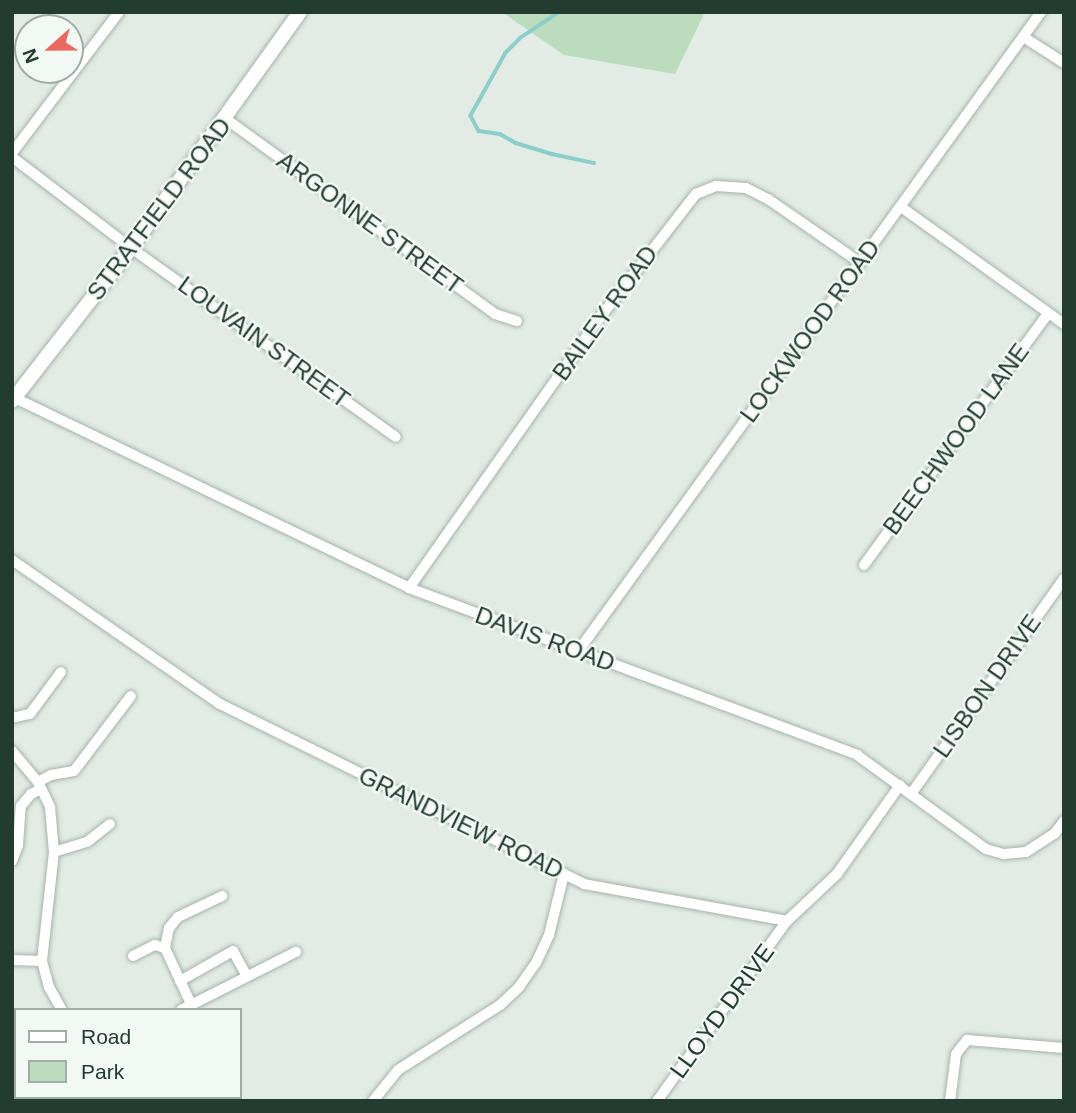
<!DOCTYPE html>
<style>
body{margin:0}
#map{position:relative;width:1076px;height:1113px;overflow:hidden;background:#e2ece5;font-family:Helvetica,sans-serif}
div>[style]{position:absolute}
.green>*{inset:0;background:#bcdcbe}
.stream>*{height:3.5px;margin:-1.75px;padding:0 1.75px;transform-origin:1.75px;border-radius:1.75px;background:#8ccecc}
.roads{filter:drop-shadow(0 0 2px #a5b4ab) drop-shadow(0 0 2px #a5b4ab)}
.street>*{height:10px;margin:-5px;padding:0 5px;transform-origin:5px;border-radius:5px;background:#fff}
.secondary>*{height:14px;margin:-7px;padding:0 7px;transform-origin:7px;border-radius:7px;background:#fff}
span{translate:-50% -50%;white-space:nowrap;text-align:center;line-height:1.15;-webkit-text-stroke:5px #f2f8f4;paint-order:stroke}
.street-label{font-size:24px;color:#233c30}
.frame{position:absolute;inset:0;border:14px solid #233c30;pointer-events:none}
.legend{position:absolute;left:14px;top:1008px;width:228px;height:91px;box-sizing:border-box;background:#f2f8f4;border:2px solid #9fada6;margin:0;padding:9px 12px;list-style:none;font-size:21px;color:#233c30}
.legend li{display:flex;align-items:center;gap:14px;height:35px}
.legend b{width:35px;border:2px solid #9fada6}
.north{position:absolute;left:14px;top:14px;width:70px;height:70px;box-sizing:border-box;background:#f2f8f4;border:2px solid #9fada6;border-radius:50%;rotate:249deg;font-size:19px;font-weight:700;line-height:28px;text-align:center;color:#233c30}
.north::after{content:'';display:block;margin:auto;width:24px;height:32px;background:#ec6760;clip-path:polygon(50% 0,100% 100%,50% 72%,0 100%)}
</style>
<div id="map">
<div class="green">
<div style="clip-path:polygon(502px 12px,705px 12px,675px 74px,564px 55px)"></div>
</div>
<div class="stream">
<div style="left:560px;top:12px;width:47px;rotate:146.3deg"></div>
<div style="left:521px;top:38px;width:21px;rotate:135deg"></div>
<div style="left:506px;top:53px;width:72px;rotate:119.1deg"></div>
<div style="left:471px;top:116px;width:17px;rotate:62deg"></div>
<div style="left:479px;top:131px;width:21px;rotate:8deg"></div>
<div style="left:500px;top:134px;width:18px;rotate:29deg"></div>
<div style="left:516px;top:143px;width:38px;rotate:17deg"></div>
<div style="left:552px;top:154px;width:43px;rotate:12.1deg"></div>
</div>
<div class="roads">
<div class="street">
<div style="left:1025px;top:38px;width:46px;rotate:32.7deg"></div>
<div style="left:226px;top:119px;width:332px;rotate:35.9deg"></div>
<div style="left:495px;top:314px;width:23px;rotate:18deg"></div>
<div style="left:12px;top:153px;width:177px;rotate:-52.8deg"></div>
<div style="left:12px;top:157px;width:150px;rotate:37.4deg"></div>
<div style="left:131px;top:248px;width:325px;rotate:35.5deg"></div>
<div style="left:901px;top:207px;width:201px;rotate:35.7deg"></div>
<div style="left:15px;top:398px;width:437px;rotate:25.7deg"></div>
<div style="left:409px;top:588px;width:478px;rotate:20.4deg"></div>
<div style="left:857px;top:755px;width:160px;rotate:36.1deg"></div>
<div style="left:986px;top:849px;width:19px;rotate:16deg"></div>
<div style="left:1004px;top:854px;width:22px;rotate:-5deg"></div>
<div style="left:1026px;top:852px;width:35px;rotate:-33deg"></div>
<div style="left:1055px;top:833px;width:15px;rotate:-53deg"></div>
<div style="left:12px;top:560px;width:253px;rotate:34.7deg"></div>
<div style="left:220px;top:704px;width:406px;rotate:26.3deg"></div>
<div style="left:584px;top:884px;width:206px;rotate:10.3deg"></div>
<div style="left:864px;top:565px;width:311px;rotate:-53.8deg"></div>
<div style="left:409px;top:588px;width:323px;rotate:-54.8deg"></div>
<div style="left:595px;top:324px;width:165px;rotate:-52.2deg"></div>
<div style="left:696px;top:194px;width:22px;rotate:-22deg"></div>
<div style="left:716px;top:186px;width:30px;rotate:4deg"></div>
<div style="left:746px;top:188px;width:25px;rotate:27deg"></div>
<div style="left:768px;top:199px;width:111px;rotate:34.7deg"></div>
<div style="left:579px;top:650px;width:788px;rotate:-54.09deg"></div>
<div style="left:12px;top:718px;width:18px;rotate:-13deg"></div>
<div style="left:30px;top:714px;width:52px;rotate:-53.6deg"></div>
<div style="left:12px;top:751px;width:40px;rotate:50deg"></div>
<div style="left:38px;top:782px;width:28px;rotate:64deg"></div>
<div style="left:50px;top:807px;width:45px;rotate:84.9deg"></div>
<div style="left:54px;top:852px;width:110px;rotate:96.3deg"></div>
<div style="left:42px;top:961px;width:27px;rotate:75deg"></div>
<div style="left:49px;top:987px;width:26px;rotate:61deg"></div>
<div style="left:38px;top:782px;width:15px;rotate:-28deg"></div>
<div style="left:51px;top:775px;width:23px;rotate:-10deg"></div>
<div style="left:74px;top:771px;width:94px;rotate:-52.8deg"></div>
<div style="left:911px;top:794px;width:264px;rotate:-54.6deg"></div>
<div style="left:54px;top:852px;width:34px;rotate:-17deg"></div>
<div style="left:87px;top:842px;width:29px;rotate:-38deg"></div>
<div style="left:12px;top:861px;width:17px;rotate:-69deg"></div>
<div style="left:18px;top:845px;width:39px;rotate:-86deg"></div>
<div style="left:21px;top:806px;width:16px;rotate:-50deg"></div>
<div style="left:31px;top:794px;width:11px;rotate:-27deg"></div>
<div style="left:133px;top:956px;width:25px;rotate:-27deg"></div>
<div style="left:155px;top:945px;width:10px;rotate:17deg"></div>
<div style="left:12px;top:960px;width:30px;rotate:2deg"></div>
<div style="left:180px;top:981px;width:61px;rotate:-29.5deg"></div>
<div style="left:233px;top:951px;width:29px;rotate:61deg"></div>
<div style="left:191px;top:1004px;width:62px;rotate:-114.9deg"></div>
<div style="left:165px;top:948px;width:20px;rotate:-79deg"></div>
<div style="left:169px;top:928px;width:14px;rotate:-51deg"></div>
<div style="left:178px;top:917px;width:49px;rotate:-25.5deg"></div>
<div style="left:181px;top:1010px;width:129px;rotate:-26.8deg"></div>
<div style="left:373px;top:1101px;width:40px;rotate:-51deg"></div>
<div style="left:398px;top:1070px;width:121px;rotate:-32.5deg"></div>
<div style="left:500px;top:1005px;width:26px;rotate:-43deg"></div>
<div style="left:519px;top:987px;width:29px;rotate:-55deg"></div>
<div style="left:536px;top:963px;width:31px;rotate:-65deg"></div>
<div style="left:549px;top:935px;width:63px;rotate:-76.2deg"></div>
<div style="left:657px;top:1101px;width:222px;rotate:-54.2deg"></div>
<div style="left:787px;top:921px;width:69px;rotate:-43.2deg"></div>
<div style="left:837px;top:874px;width:109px;rotate:-54.7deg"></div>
<div style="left:950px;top:1101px;width:47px;rotate:-82.7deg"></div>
<div style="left:956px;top:1054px;width:18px;rotate:-52deg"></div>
<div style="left:967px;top:1040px;width:97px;rotate:4.7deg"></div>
</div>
<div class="secondary">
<div style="left:12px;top:401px;width:194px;rotate:-52.1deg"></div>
<div style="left:131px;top:248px;width:290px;rotate:-54.4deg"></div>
</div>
</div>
<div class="street-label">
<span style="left:159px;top:209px;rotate:-53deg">STRATFIELD ROAD</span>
<span style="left:370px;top:223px;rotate:36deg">ARGONNE STREET</span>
<span style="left:605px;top:313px;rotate:-54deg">BAILEY ROAD</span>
<span style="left:810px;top:331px;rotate:-54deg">LOCKWOOD ROAD</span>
<span style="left:264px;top:342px;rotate:36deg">LOUVAIN STREET</span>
<span style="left:956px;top:439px;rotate:-54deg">BEECHWOOD LANE</span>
<span style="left:545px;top:639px;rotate:20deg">DAVIS ROAD</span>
<span style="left:987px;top:686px;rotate:-55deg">LISBON DRIVE</span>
<span style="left:461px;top:823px;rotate:26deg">GRANDVIEW ROAD</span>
<span style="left:722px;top:1011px;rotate:-54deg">LLOYD DRIVE</span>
</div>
<div class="frame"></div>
<ul class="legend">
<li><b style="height:9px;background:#fff"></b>Road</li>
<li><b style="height:19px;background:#bcdcbe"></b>Park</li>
</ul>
<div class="north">N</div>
</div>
